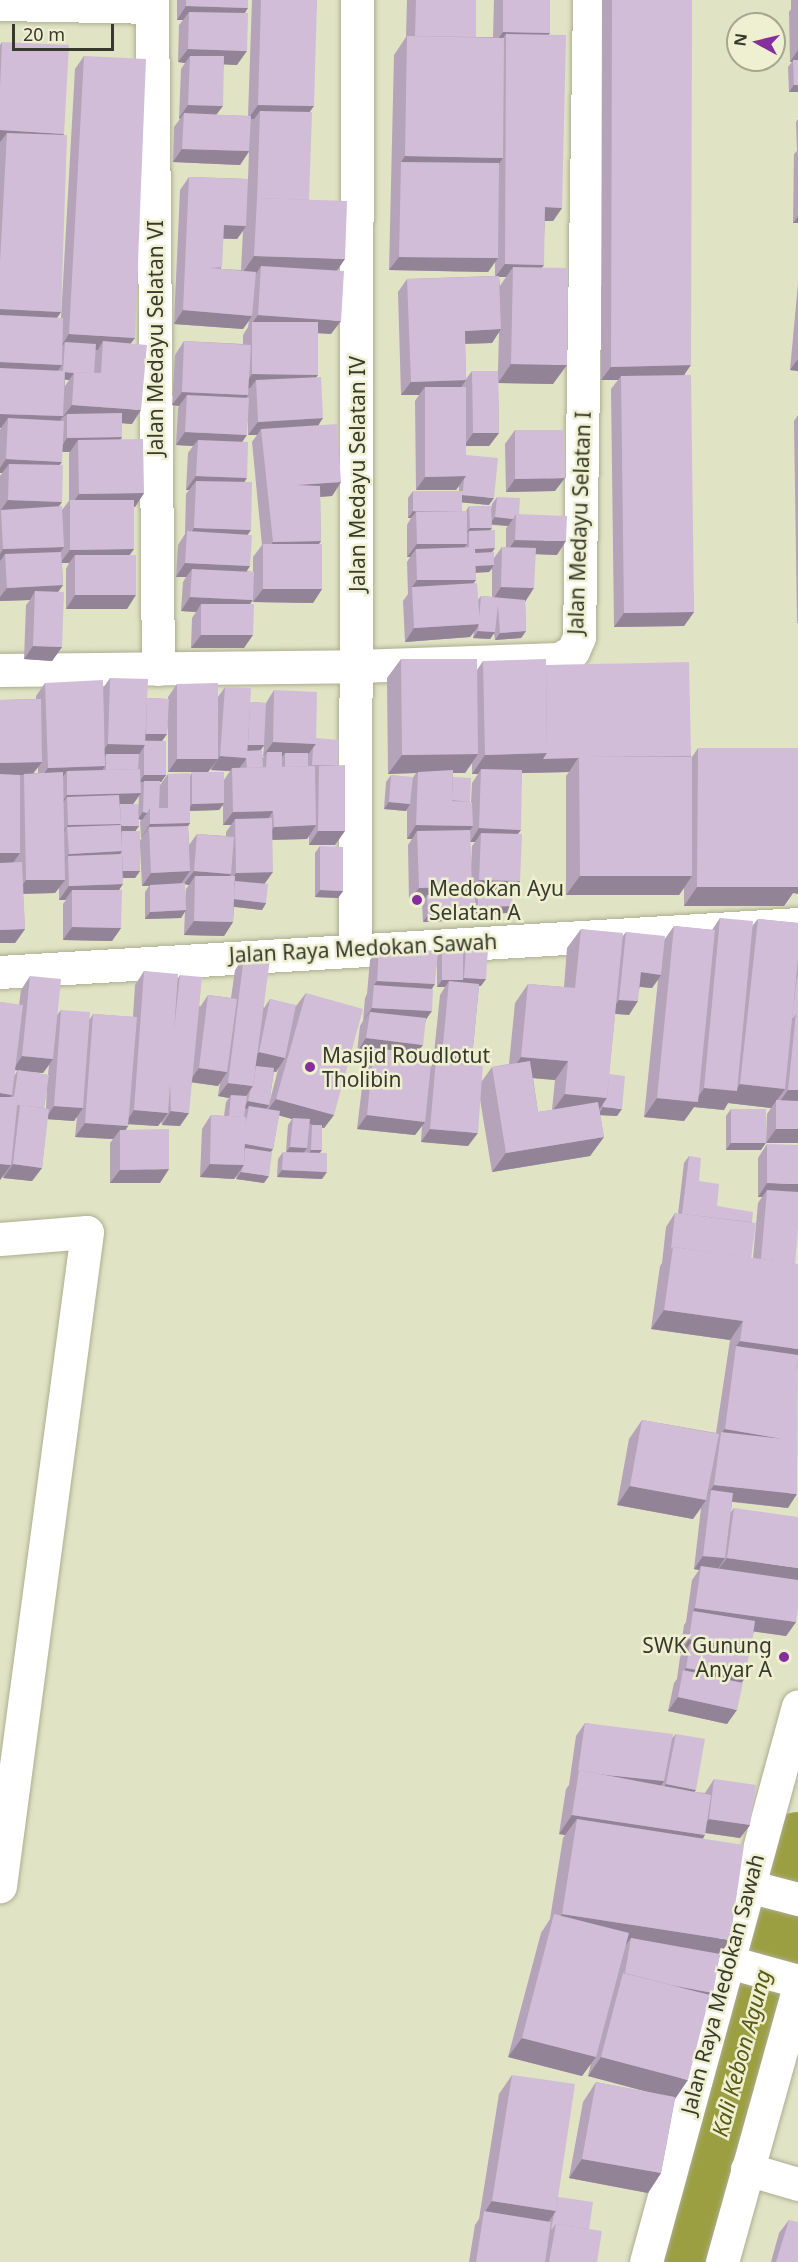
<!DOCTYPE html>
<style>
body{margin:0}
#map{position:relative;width:798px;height:2262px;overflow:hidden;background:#e0e3c4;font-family:"Noto Sans",sans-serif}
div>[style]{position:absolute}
.river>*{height:62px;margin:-31px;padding:0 31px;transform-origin:31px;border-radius:31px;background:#9c9f41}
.roads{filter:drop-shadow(0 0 2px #acae91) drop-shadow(0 0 2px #acae91)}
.minor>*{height:33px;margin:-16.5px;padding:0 16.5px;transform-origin:16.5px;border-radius:16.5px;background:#fff}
.wall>*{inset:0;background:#b4a3b9}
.shaded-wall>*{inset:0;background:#928496}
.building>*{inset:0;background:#d1bdd7}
.dots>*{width:16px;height:16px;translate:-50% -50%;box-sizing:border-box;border:3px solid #eef0d1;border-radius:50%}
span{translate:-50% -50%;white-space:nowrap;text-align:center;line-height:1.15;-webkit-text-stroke:5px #eef0d1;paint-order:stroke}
.street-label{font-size:21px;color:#38392d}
.poi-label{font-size:21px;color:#38392d}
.left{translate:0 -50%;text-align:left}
.right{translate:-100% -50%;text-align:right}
.water-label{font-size:22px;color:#585a15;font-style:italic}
.north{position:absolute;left:726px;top:12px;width:60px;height:60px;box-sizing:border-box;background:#eef0d1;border:2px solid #a5a78f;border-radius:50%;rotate:278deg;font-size:16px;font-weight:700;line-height:24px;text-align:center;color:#38392d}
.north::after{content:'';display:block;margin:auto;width:21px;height:27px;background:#852f9c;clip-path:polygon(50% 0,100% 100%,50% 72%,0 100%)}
.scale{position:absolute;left:12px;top:24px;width:102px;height:27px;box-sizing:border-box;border:3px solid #38392d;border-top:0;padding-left:8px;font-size:18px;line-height:21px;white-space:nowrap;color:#38392d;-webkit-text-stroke:4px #eef0d1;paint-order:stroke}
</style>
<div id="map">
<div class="river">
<div style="left:685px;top:2262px;width:434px;rotate:-74.9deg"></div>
</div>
<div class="roads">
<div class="minor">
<div style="left:152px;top:0;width:669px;rotate:89.49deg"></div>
<div style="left:0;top:4px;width:152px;rotate:1.1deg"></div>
<div style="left:0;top:670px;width:357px;rotate:-0.6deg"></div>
<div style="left:357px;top:666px;width:202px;rotate:-2deg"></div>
<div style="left:559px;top:659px;width:16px;rotate:-30deg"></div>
<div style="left:573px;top:651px;width:15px;rotate:-67deg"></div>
<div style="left:579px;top:637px;width:637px;rotate:-89.1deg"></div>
<div style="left:355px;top:947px;width:947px;rotate:-89.88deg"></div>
<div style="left:0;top:972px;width:799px;rotate:-3.44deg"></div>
<div style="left:0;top:1239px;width:87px;rotate:-4.6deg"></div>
<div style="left:87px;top:1232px;width:660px;rotate:97.58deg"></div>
<div style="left:748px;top:1886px;width:52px;rotate:14.6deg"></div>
<div style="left:729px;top:1962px;width:72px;rotate:15.4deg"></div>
<div style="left:747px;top:2169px;width:53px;rotate:16.4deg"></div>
<div style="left:646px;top:2262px;width:576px;rotate:-74.71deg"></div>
<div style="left:722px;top:2262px;width:282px;rotate:-74.4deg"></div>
</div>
</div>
<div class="wall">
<div style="clip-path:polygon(evenodd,177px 0,248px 0,245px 13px,237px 65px,224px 64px,216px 115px,248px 116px,252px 0,317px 0,309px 112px,309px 200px,337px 270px,331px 334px,318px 333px,318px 375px,316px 377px,319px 425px,341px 482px,332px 496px,320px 497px,321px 541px,319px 544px,322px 589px,313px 603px,253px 602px,253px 590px,250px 604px,244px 648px,191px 648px,192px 618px,196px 612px,181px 611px,183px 582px,186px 577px,176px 577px,178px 545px,185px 534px,186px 494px,189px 490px,186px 490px,188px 453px,193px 446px,176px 445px,178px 408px,179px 406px,172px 405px,175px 355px,184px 341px,243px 344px,243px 335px,248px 327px,249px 321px,243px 329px,174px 324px,180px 190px,189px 177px,248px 179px,249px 152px,240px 165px,173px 162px,174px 127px,180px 119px,179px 118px,181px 69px,185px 63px,178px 62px,179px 25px,183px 20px,177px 20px,177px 0,243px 231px,241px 270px,221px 269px,223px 239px,237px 239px,243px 231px,177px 0,248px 420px,248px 435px,257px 435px,252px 442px,262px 545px,253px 557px,253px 572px,246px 571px,250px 566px,242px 441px,248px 420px)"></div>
<div style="clip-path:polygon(evenodd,407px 0,476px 0,476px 37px,493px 37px,494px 0,550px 0,549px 35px,562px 208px,553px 221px,545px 221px,542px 267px,553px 384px,498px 383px,499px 433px,489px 446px,466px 446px,466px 456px,489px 505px,462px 502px,462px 511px,466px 511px,469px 506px,491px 509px,492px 504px,497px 497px,519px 514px,557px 555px,535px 554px,525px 601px,526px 631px,521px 638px,495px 640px,494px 633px,490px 639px,473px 638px,474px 632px,470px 637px,405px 642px,403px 601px,408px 594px,407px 562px,410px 557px,407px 557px,407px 525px,411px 518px,408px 518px,408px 498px,413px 491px,459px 491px,459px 486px,456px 490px,416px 490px,415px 401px,419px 395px,401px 395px,398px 292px,407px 279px,495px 276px,495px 261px,488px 272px,389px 270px,394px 55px,406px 37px,407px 0,499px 277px,506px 277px,500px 286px,499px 277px,407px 0,499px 332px,498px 371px,472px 371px,466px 379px,465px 344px,492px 343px,499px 332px,407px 0,492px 525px,508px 526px,506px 528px,506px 547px,502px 547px,494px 558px,492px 552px,490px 530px,492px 525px,407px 0,492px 569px,492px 597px,481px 596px,478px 600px,473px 584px,476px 580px,475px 573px,489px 572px,492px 569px)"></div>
<div style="clip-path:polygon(602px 0,692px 0,685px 375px,694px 612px,684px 626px,614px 627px,611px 389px,618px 380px,601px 380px)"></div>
<div style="clip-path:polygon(791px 0,798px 0,798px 92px,789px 92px,788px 67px,792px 62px,790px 62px,789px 12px,791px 9px)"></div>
<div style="clip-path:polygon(evenodd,2px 42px,64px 134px,63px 135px,61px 312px,57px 318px,61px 318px,75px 69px,84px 56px,135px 338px,130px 343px,132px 424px,122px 423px,122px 437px,121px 439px,144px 493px,135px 507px,134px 507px,134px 549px,129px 555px,127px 609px,66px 609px,66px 569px,69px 563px,62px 563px,63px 585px,58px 592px,62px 647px,52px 661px,24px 659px,26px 605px,30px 600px,0 601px,0 476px,2px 473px,0 473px,0 430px,1px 428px,0 428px,0 45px,2px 42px,65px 379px,69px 380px,65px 386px,65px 379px,2px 42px,62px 452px,70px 452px,69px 453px,69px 501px,62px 510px,59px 507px,59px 465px,62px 452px)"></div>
<div style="clip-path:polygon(798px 119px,798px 223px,793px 223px,794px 154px,797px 151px,796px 122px)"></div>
<div style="clip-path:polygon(798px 283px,798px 371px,790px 370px)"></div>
<div style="clip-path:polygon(798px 415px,798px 623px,797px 623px,794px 421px)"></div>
<div style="clip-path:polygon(515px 430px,555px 491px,506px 492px,505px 444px)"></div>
<div style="clip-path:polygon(evenodd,401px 659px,477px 670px,483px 661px,546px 665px,692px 757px,698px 748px,793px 893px,784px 906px,684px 906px,684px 888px,679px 895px,566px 895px,566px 776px,569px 772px,522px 773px,518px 834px,520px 881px,513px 891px,514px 906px,509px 913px,475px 914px,470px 920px,423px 922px,422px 902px,423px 901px,409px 901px,408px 845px,412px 839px,407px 839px,407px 808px,406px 811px,384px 809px,386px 782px,391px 775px,412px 779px,416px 773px,388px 774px,387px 678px,401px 659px,472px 763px,472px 774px,478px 774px,472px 783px,471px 802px,470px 802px,453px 778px,453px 773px,465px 773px,472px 763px,401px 659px,470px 842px,475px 842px,472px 846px,471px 866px,470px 842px,401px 659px,470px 888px,470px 893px,475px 894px,466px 894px,470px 888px)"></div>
<div style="clip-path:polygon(evenodd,110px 678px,147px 698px,168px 699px,168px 697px,177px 684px,218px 697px,225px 687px,250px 702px,266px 703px,274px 690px,316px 738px,337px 765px,335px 845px,309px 845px,309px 836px,307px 839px,272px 840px,264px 884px,266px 903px,262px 910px,234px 907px,233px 922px,224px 936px,184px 935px,185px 911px,181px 918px,145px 919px,145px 892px,149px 886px,142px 886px,140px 846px,140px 871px,135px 878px,123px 878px,119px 890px,121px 928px,112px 941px,63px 940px,63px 904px,66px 900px,59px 900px,59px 888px,55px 893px,23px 894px,25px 929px,15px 943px,0 943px,0 700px,36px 699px,36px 696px,45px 683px,103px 688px,110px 678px,168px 721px,168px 772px,208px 772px,211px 768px,211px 770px,230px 771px,224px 780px,192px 772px,190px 776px,168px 774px,160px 785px,160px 782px,161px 782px,166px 775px,162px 741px,167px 734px,168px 721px,110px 678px,264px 746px,263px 756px,264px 756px,263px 758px,261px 750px,264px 746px,110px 678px,38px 767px,38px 773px,33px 773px,38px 767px,110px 678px,139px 796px,138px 812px,133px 804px,139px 796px,110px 678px,223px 805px,223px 825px,231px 825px,226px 832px,226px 836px,197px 834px,189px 845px,188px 826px,190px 823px,190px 811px,219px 810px,223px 805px,110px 678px,138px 819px,142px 820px,140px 821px,141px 838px,142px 838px,140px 840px,135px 831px,139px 826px,138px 819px,110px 678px,185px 884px,189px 885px,186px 889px,185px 902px,185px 884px)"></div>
<div style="clip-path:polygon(320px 846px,343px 891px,338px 898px,315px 897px,315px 853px)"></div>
<div style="clip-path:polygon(evenodd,720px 918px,752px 926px,758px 919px,798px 923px,798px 1143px,766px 1143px,767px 1114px,771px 1108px,728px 1103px,724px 1110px,694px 1107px,684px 1121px,644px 1117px,658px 980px,652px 988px,640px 987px,629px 1015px,615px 1014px,609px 1074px,617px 1116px,600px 1115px,604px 1137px,590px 1156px,492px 1172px,480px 1099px,468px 1146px,421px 1142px,422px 1126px,415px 1135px,357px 1129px,365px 1062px,371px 1053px,357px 1052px,360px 1026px,363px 1021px,365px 998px,367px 994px,370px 960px,379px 947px,437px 956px,442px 949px,463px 951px,466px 948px,481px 986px,479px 986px,472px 1058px,470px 1062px,482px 1081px,492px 1067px,509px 1064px,515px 1003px,528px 984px,564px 987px,567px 948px,581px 929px,622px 937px,626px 932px,664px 940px,674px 926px,712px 930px,720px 918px,437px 957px,437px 987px,445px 987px,440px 995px,433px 1063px,431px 1067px,417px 1053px,426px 1020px,437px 957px,720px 918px,533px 1078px,555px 1080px,552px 1110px,538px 1112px,533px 1078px)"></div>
<div style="clip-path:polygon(evenodd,244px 956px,264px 1008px,270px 999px,296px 1006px,306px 993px,334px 1115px,324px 1128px,322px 1128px,319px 1153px,322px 1179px,277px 1177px,278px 1159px,283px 1152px,286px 1152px,288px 1125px,292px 1119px,279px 1115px,273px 1149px,270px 1152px,264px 1183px,236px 1179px,237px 1176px,234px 1179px,200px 1177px,202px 1129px,211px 1115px,224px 1116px,226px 1102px,229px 1098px,218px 1096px,220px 1082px,218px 1086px,192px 1082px,180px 1126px,162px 1125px,161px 1121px,158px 1126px,129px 1124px,126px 1130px,160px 1183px,110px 1183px,110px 1143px,113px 1139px,75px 1137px,77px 1117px,74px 1121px,47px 1119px,42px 1168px,32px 1181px,3px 1178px,4px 1175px,0 1180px,0 1002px,19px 1005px,21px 990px,30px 976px,57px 1015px,61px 1010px,90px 1019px,93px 1014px,133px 1017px,135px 985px,144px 971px,178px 978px,180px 975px,200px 1007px,208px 995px,231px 998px,235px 970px,244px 956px,49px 1065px,48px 1075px,18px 1070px,14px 1076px,15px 1070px,43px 1073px,49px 1065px,244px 956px,279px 1066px,269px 1104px,274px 1071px,276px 1072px,279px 1066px,244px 956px,47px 1087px,46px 1109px,44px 1108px,47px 1087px)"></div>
<div style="clip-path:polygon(731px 1109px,761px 1150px,726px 1150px,726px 1116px)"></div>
<div style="clip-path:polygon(767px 1144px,795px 1264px,788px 1508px,732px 1502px,731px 1512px,734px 1508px,796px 1622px,786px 1636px,754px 1631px,748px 1653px,742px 1682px,727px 1724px,668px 1711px,674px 1683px,677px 1679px,680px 1657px,683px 1653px,680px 1653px,684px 1625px,686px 1622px,692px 1580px,699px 1570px,694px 1569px,701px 1508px,693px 1519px,617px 1505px,629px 1439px,642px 1420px,716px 1433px,730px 1340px,651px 1329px,660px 1266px,662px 1263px,666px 1227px,675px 1213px,678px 1214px,684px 1163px,689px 1156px,699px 1181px,717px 1206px,752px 1222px,751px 1258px,753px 1258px,758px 1203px,762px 1197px,758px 1197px,758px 1158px)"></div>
<div style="clip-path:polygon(585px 1723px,672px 1738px,676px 1734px,695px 1792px,705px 1793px,714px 1779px,750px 1825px,740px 1838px,705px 1833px,703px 1839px,720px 1955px,709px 1998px,675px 2099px,661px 2173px,648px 2193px,569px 2178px,583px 2102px,596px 2082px,651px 2093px,588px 2076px,591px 2063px,582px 2076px,508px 2057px,541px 1933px,550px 1919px,563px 1838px,565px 1835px,559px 1834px,566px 1789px,569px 1785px,576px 1736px)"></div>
<div style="clip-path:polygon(512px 2075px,558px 2197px,589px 2229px,597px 2262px,469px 2262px,475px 2225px,479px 2219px,499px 2094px)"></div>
<div style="clip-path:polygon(789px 2220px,798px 2262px,771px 2262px,779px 2233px)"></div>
</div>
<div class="shaded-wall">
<div style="clip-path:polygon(186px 6px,248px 8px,239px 22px,189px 12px,183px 20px,177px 20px)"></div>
<div style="clip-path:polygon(503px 32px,550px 33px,540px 47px,506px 34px,497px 46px,493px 46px)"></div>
<div style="clip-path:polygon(188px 49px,247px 51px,237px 65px,190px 63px,190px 56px,185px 63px,178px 62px)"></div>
<div style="clip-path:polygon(798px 50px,798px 62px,793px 60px,792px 62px,790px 62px)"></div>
<div style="clip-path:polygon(794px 85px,798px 85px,798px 92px,789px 92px)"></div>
<div style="clip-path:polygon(188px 105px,223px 106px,213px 119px,184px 113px,180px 119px,179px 118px)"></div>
<div style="clip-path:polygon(258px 105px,314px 106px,304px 120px,260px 111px,254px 119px,248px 119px)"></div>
<div style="clip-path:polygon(0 130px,64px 134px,55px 147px,7px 133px,0 142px)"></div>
<div style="clip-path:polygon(182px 149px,249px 151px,240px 165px,173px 162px)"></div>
<div style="clip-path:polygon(405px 156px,503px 158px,490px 177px,401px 162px)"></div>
<div style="clip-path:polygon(545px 207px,562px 208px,553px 221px,535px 221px)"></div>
<div style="clip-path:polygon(798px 216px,798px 223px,793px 223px)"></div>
<div style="clip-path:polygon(224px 225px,246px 226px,237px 239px,214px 238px)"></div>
<div style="clip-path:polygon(254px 256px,345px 259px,332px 278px,261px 266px,255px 275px,241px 275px)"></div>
<div style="clip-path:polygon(399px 257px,498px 258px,488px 272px,389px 270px)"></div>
<div style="clip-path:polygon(505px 264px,544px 265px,534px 278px,513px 267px,506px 277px,495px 277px)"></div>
<div style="clip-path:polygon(0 309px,61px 312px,51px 326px,0 323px)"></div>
<div style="clip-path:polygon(183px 310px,252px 316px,243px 329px,174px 324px)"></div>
<div style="clip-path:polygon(258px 315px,341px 321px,331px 334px,252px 329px,252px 323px)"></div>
<div style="clip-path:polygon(501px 329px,492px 343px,455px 344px,465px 331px)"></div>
<div style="clip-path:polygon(69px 334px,135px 338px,125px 351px,103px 341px,98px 350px,65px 348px,65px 342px,61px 348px,60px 348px)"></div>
<div style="clip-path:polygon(798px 359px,798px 371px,790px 370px)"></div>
<div style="clip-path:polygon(0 362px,62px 365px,52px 379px,0 376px)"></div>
<div style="clip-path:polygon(511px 364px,567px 365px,553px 384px,498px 383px)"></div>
<div style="clip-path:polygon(691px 365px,682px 378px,621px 376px,618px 380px,601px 380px,611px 367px)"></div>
<div style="clip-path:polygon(63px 372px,74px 373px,69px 380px,58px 379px)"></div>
<div style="clip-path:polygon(252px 374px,318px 375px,308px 388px,256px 380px,250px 388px,243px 388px)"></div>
<div style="clip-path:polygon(466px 380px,457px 393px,425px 387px,419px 395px,401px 395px,411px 382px)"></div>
<div style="clip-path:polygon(182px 392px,248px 395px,239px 409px,187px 395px,179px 406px,172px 405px)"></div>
<div style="clip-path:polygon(72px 405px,141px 410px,132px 424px,67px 419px,67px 414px,62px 418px)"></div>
<div style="clip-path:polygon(0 414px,63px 416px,54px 430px,8px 418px,1px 428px,0 428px)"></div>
<div style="clip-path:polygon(323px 418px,314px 432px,261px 429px,257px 435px,248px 435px,258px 422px)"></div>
<div style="clip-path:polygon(185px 432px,247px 435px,238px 448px,198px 440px,193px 446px,176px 445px)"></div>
<div style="clip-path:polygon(473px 433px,499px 433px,489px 446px,464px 446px)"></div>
<div style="clip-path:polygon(122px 437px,113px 451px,78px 440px,70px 452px,58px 452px,67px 438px)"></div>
<div style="clip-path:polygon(6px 459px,62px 462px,52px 475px,9px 464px,2px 473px,0 473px,0 468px)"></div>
<div style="clip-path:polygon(196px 476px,247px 478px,238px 492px,196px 481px,189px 490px,186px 490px)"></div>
<div style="clip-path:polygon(466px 476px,456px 490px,416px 490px,425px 477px)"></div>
<div style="clip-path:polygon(565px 478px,555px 491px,506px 492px,515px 479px)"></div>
<div style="clip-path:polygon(341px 482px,332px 496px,288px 499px,297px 485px)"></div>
<div style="clip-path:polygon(144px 493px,135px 507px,69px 508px,79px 494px)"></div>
<div style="clip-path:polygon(462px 495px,494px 498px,489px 505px,457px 502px)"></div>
<div style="clip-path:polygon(8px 500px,62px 502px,52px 516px,1px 510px,0 511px)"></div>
<div style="clip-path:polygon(413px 511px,416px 512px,411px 518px,408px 518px)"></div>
<div style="clip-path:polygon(495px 517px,513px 519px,508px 526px,490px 524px)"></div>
<div style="clip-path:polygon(194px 528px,251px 530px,242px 543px,187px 539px)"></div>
<div style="clip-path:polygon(470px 528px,492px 528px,487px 535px,469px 531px,465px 535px)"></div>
<div style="clip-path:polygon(515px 540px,566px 541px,557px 555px,506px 553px)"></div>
<div style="clip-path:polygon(321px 541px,312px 554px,263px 555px,273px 542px)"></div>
<div style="clip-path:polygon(417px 544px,467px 544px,458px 557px,416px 549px,410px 557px,407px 557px)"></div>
<div style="clip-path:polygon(64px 547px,54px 560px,5px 554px,0 561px,0 554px,3px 549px)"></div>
<div style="clip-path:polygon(495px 548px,490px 555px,473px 555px,470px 549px)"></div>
<div style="clip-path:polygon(134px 549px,124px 563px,75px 555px,69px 563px,60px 563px,70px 550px)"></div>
<div style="clip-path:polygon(185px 563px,250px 566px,241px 580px,192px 569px,186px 577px,176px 577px)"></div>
<div style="clip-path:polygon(494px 565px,489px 572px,468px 573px,473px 566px)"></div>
<div style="clip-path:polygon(417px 580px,476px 580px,466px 593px,412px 587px,407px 594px)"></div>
<div style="clip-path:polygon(63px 585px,53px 599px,35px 591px,30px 600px,0 601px,0 597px,7px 588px)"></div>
<div style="clip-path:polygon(501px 587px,534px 588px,525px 602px,492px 601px)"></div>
<div style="clip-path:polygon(263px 589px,322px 589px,313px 603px,253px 602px)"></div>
<div style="clip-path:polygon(75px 595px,136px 595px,127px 609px,66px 609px)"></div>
<div style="clip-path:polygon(190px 597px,253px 600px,243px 614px,201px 604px,196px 612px,181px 611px)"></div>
<div style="clip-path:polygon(694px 612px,684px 626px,614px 627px,624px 613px)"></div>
<div style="clip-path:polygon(480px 624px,470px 637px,405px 642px,414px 628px)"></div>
<div style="clip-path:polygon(478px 631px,495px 632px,490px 639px,473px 638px)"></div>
<div style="clip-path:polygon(526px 631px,521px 638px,495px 640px,500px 633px)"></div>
<div style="clip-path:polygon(201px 635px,253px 635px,244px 648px,191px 648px)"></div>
<div style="clip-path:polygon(33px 646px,62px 647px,52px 661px,24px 659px)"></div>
<div style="clip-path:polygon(144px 733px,167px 734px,162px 741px,139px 740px)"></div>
<div style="clip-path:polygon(273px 742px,316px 744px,306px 757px,285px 753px,283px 756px,267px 756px,267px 752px,263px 756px)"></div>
<div style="clip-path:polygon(108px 744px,145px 745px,136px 759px,106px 754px,104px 758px,98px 757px)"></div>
<div style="clip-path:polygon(247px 745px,264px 745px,259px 752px,242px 752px)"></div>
<div style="clip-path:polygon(547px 753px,578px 758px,569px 772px,481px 774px,481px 769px,478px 774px,472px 774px,485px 755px)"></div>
<div style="clip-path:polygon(478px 754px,465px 773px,417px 773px,418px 772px,416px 773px,388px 774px,402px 755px)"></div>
<div style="clip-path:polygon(220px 756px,247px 758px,237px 771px,232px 768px,230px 771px,211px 770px)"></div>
<div style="clip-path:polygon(177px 759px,218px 759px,208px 772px,168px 772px)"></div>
<div style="clip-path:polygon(42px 762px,32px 775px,24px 774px,23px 775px,0 776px,0 763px)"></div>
<div style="clip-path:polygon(105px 766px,96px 780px,67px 771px,60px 781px,38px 782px,48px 768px)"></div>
<div style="clip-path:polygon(144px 775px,166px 775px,161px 782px,139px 782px)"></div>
<div style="clip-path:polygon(141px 793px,131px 807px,67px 797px,59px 808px,58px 808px,67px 795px)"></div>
<div style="clip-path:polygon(389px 802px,410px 804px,406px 811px,384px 809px)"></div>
<div style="clip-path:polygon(224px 803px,219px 810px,187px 811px,192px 804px)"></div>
<div style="clip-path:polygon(273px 811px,264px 825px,235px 819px,231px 825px,223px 825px,233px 812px)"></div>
<div style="clip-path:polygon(143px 812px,147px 813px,142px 820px,138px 819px)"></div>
<div style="clip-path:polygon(190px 823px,181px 837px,149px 827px,141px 838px,150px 824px)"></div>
<div style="clip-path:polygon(121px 824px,139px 826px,134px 833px,67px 827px,59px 839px,58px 839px,68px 825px)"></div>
<div style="clip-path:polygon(316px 825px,307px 839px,265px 840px,274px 827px)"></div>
<div style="clip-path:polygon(416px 825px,473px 826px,463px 839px,417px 831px,412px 839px,407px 839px)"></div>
<div style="clip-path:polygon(479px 828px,521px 830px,511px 843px,481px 833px,475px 842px,470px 842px)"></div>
<div style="clip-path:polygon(318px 831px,345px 831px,335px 845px,309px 845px)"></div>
<div style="clip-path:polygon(122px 851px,113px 864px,68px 856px,59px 867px,69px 854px)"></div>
<div style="clip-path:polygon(0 853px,20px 853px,10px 867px,0 867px)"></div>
<div style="clip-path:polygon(121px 871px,140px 871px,135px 878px,116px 878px)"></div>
<div style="clip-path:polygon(190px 871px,180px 885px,142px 886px,151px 873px)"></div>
<div style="clip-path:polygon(194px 871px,231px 874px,221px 887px,195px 876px,189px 885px,184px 884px)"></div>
<div style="clip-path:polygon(273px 872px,263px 886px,227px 886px,236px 873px)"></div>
<div style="clip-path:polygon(580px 876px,692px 876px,679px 895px,566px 895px)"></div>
<div style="clip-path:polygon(798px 879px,798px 894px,793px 893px,784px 906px,684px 906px,697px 887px)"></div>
<div style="clip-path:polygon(26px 880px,65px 880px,55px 893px,16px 894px)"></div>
<div style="clip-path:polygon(479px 880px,520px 881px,511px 895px,478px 891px,475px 893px,470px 893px)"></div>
<div style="clip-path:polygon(123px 884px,114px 898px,72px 890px,65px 900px,59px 900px,69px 886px)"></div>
<div style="clip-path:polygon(472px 886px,462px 899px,427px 895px,423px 901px,409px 901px,419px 888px)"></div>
<div style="clip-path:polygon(320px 890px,343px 891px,338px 898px,315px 897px)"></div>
<div style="clip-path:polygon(232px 899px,266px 903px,262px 910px,228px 906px)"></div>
<div style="clip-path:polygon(514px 906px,509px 913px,475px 914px,470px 920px,423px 922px,428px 915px,474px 913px,478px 907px)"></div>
<div style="clip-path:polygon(186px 910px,181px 918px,145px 919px,150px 912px)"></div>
<div style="clip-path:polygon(194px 921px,233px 922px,224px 936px,184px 935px)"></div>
<div style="clip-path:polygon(72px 927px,121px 928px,112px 941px,63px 940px)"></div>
<div style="clip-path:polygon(25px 929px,15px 943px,0 943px,0 930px)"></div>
<div style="clip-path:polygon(641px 972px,661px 975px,652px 988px,632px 986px)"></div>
<div style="clip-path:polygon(464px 978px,486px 979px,481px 986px,459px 985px,449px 981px,445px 987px,437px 987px,442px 980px,462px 980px)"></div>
<div style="clip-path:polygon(377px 981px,435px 984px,426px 998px,374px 985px,367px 994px)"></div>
<div style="clip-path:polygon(619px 1000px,638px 1001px,629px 1015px,609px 1013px)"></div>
<div style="clip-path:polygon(372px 1008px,432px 1011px,422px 1025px,370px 1012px,363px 1021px)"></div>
<div style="clip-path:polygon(366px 1038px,423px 1045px,413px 1058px,374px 1048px,371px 1053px,357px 1052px)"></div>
<div style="clip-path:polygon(259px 1052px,285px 1058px,276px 1072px,249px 1066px)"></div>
<div style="clip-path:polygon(442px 1055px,472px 1058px,463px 1072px,435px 1065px)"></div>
<div style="clip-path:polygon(22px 1056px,53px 1059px,43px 1073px,13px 1070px)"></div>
<div style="clip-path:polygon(521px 1057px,568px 1061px,555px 1080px,508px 1076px)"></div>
<div style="clip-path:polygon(199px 1068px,227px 1072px,218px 1086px,189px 1082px)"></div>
<div style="clip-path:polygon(228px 1083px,253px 1086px,244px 1099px,231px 1095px,229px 1098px,218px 1096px)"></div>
<div style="clip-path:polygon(740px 1084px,785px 1089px,771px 1108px,728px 1103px,724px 1110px,694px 1107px,684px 1121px,644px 1117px,657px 1098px,695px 1102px,704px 1088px,736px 1090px)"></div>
<div style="clip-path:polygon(788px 1090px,798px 1090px,798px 1109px,776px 1107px)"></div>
<div style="clip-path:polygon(0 1093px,12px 1095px,2px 1108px,0 1108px)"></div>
<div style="clip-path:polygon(565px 1094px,607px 1098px,594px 1117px,551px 1113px)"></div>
<div style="clip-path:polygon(276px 1099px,334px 1115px,324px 1128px,293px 1119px,293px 1118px,292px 1119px,266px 1112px)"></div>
<div style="clip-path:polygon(248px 1101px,269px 1105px,264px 1112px,249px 1106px,247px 1109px,243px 1108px)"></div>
<div style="clip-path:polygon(54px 1106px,83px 1108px,74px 1121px,45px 1119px)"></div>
<div style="clip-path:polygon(603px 1107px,622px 1109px,617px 1116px,598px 1115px)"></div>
<div style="clip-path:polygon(134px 1110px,168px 1113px,158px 1126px,125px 1124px)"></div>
<div style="clip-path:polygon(171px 1111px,189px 1113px,180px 1126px,162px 1125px)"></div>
<div style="clip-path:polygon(367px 1115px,425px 1122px,415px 1135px,357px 1129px)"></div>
<div style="clip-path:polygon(85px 1123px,128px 1126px,120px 1138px,120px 1130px,113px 1139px,75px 1137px)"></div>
<div style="clip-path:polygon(430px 1129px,478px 1133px,468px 1146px,421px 1142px)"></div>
<div style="clip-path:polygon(776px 1129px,798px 1129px,798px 1143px,766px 1143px)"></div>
<div style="clip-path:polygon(604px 1137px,590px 1156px,492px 1172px,506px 1153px)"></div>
<div style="clip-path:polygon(242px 1143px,273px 1149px,268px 1156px,244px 1151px)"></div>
<div style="clip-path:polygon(731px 1143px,766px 1143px,761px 1150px,726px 1150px)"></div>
<div style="clip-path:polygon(290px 1147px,307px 1148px,302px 1155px,285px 1154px)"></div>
<div style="clip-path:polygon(311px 1150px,322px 1150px,317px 1157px,306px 1157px)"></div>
<div style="clip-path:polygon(0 1164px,11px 1165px,0 1180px)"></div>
<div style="clip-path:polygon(13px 1164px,42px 1168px,32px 1181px,3px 1178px)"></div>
<div style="clip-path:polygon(210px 1164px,244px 1165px,234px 1179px,200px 1177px)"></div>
<div style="clip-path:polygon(169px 1169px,160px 1183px,110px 1183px,120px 1170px)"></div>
<div style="clip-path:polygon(282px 1170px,327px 1172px,322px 1179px,277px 1177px)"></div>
<div style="clip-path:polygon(241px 1172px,269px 1176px,264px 1183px,236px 1179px)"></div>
<div style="clip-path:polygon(767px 1183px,798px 1184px,798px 1198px,767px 1190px,762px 1197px,758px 1197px)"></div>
<div style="clip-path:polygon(664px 1310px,743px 1321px,730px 1340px,651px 1329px)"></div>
<div style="clip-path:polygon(740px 1341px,798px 1349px,798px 1370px,736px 1346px)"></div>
<div style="clip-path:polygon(725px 1429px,783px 1439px,720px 1435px)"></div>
<div style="clip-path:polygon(714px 1485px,797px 1494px,788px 1508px,710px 1499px,711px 1490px,705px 1498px)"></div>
<div style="clip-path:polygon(630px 1486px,706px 1500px,693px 1519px,617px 1505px)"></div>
<div style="clip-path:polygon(703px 1556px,725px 1558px,716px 1572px,701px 1566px,699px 1570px,694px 1569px)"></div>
<div style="clip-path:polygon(727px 1558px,798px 1568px,798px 1583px,717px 1571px)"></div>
<div style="clip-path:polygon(695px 1608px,796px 1622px,786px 1636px,692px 1623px,693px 1611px,686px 1622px)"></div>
<div style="clip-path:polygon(689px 1639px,751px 1649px,741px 1662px,690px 1644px,683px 1653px,680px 1653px)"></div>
<div style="clip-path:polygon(686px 1668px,745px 1678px,736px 1691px,683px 1672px)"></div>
<div style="clip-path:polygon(678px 1697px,737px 1710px,727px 1724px,668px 1711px)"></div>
<div style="clip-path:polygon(579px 1772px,664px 1781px,655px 1795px)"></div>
<div style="clip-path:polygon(666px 1784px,696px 1790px,686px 1803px,657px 1798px)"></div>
<div style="clip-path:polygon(572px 1815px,705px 1835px,692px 1854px,577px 1819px,565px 1835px,559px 1834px)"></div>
<div style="clip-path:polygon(709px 1819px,750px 1825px,740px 1838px,699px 1832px)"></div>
<div style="clip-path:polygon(562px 1914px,730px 1940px,717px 1959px,631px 1938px,626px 1945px,549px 1933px,550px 1931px)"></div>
<div style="clip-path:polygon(624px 1977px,713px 1993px,703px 2006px)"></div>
<div style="clip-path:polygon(522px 2038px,596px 2057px,582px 2076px,508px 2057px)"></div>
<div style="clip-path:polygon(601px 2057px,688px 2080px,675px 2099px,588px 2076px)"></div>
<div style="clip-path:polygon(582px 2159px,661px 2173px,648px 2193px,569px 2178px)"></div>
<div style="clip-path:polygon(492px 2201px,556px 2211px,543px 2230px,484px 2213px)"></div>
</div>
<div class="building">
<div style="clip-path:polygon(186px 0,248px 0,248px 8px,186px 6px)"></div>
<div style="clip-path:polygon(261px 0,317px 0,314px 106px,258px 105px)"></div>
<div style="clip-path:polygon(416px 0,476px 0,476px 37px,415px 36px)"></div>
<div style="clip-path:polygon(503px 0,550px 0,550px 33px,503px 32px)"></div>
<div style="clip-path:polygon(612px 0,692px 0,691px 365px,611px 367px)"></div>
<div style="clip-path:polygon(189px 12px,248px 13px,247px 51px,188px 49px)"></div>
<div style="clip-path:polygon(506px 34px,566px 35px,562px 208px,545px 207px,544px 265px,505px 264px)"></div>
<div style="clip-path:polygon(407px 36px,504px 38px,503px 158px,405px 156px)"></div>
<div style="clip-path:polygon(2px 42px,69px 45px,64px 134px,0 130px,0 88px)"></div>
<div style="clip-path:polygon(84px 56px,146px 59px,135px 338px,69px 334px)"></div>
<div style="clip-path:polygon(190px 56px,224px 56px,223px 106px,188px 105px)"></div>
<div style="clip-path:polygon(793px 60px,798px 60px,798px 85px,794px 85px)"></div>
<div style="clip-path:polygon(260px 111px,312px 112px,309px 200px,257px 198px,257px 199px)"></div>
<div style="clip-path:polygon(184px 113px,251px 116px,249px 151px,182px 149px)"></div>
<div style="clip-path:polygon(7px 133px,67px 135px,61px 312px,0 309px,0 262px)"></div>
<div style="clip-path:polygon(401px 162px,499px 163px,498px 258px,399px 257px)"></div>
<div style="clip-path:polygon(189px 177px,248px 179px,246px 226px,224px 225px,222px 267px,210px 268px,256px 272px,252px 316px,183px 310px)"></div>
<div style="clip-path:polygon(257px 198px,347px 201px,345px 259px,254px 256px)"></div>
<div style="clip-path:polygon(261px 266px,344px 271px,341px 321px,258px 315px)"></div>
<div style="clip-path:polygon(513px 267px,568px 268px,567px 365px,511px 364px)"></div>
<div style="clip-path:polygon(499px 276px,501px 329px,465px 331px,466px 380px,411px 382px,407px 279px)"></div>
<div style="clip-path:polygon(0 315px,63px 318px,62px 365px,0 362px)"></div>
<div style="clip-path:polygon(252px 322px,318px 322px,318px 375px,252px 374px)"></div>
<div style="clip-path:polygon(103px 341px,147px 345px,141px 410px,72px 405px,74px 372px,101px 373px)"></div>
<div style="clip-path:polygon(184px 341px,251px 345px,248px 395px,182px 392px)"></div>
<div style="clip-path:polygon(65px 342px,96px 344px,94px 373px,74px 372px,74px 373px,65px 372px,65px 371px,63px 371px)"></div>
<div style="clip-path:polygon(0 368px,65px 371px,63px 416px,0 414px)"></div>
<div style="clip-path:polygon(472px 371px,498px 371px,499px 433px,473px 433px)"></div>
<div style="clip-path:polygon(691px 375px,694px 612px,624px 613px,621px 376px)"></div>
<div style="clip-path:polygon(321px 377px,323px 418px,258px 422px,256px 380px)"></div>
<div style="clip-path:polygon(425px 387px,466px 387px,466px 476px,425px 477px)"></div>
<div style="clip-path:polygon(187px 395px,249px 398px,247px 435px,185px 432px)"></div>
<div style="clip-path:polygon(122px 413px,122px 437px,67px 438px,67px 414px)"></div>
<div style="clip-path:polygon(8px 418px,64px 421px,62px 462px,6px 459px)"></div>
<div style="clip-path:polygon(337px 424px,341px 482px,297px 485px,320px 486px,321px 541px,273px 542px,261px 429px)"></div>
<div style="clip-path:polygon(515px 430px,564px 430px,565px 478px,515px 479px)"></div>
<div style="clip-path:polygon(143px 439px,144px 493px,79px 494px,78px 440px)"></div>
<div style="clip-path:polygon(198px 440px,248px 442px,247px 478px,196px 476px)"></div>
<div style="clip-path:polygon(466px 455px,498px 458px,494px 498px,462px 495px,462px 511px,413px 511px,413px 491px,463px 491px,464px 479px,466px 476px)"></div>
<div style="clip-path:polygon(9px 464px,63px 465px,62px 502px,8px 500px)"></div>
<div style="clip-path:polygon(196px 481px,252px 482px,251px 530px,194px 528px)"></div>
<div style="clip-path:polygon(497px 497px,520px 498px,519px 514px,516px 514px,513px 519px,495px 517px)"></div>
<div style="clip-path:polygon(70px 500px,134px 500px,134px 549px,70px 550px)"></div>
<div style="clip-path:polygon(62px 506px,64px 547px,3px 549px,1px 510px)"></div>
<div style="clip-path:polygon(469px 506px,491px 506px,492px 528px,470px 528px)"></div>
<div style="clip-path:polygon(467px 511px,467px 544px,417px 544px,416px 512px)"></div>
<div style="clip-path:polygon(516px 514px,567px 516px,566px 541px,515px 540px)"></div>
<div style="clip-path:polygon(495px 530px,495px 548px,475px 549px,475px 547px,469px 548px,469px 531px)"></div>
<div style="clip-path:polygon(187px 531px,252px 535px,250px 566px,185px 563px)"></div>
<div style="clip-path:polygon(263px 544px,322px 544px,322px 589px,263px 589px)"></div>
<div style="clip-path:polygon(475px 547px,476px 580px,417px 580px,416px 549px)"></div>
<div style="clip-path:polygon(502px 547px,536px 548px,534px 588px,501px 587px)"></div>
<div style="clip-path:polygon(61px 552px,63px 585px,7px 588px,5px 554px)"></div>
<div style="clip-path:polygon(494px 552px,494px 565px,475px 566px,475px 553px)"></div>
<div style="clip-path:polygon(75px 555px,136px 555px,136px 595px,75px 595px)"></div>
<div style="clip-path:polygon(192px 569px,254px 572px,253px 600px,190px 597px)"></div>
<div style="clip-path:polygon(477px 583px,480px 624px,414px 628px,412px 587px)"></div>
<div style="clip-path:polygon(35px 591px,64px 592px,62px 647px,33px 646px)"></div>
<div style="clip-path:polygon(481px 596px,525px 600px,526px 631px,500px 633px,498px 605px,495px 632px,478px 631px)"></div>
<div style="clip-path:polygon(201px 604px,254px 604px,253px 635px,201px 635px)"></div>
<div style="clip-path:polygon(401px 659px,477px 659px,478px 754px,402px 755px)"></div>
<div style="clip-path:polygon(546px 659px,547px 753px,485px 755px,483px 661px)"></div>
<div style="clip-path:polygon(689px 662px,691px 756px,579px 757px,578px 758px,543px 759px,547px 753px,546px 665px)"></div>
<div style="clip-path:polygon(110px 678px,148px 679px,145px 745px,108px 744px)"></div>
<div style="clip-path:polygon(103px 680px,105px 766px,48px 768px,45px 683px)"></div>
<div style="clip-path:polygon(218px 683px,218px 759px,177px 759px,177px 684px)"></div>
<div style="clip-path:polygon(225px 687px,251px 688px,247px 758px,220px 756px)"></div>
<div style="clip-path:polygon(274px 690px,317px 692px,316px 744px,273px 742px)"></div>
<div style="clip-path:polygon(147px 698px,169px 699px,167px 734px,146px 734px)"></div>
<div style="clip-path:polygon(41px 699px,42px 762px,0 763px,0 700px)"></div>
<div style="clip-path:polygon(250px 702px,266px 703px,264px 745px,248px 745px)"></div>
<div style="clip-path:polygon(316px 738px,339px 740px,337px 765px,312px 765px,313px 748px,316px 744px)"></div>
<div style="clip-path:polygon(145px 741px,166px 741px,166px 775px,144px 775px,144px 747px,145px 745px)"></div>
<div style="clip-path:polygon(698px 748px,798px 748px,798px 887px,697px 887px)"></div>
<div style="clip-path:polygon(262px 750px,263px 767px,247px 768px,246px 758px,247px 751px)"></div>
<div style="clip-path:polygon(267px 752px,282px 752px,282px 767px,266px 767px)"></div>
<div style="clip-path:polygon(285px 753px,308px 753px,308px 766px,285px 767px)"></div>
<div style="clip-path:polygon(106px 754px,139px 754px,138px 769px,106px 770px)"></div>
<div style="clip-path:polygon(579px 757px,692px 757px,692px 876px,580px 876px)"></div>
<div style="clip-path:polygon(345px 765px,345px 831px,318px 831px,319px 766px)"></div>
<div style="clip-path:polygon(315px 766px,316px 825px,274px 827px,273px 811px,233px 812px,232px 768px)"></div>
<div style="clip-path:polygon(140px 769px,141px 793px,67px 795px,67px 771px)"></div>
<div style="clip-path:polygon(481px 769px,522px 770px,521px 830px,479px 828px)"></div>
<div style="clip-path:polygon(453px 770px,452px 801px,472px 802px,473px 826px,416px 825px,418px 772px)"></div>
<div style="clip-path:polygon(63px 772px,65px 880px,26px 880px,24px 774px)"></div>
<div style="clip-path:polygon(192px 772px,224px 772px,224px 803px,192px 804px)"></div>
<div style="clip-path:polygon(190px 773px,190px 823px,150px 824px,150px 808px,168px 808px,168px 774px)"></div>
<div style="clip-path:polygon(0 774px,20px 775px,20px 853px,0 853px)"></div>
<div style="clip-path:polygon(391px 775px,413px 777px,410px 804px,389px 802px)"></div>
<div style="clip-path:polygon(453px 777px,471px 778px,470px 802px,452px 800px)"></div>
<div style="clip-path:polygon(144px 781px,160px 781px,159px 808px,150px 808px,147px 813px,143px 812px)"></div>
<div style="clip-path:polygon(119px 795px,121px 824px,68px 825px,67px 797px)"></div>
<div style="clip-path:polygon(120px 804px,138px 804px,139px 826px,122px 826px,121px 825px,120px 825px,121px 824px)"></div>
<div style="clip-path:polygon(272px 818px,273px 872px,236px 873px,235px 819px)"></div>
<div style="clip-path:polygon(121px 825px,122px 851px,69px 854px,67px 827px)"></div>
<div style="clip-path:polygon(188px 826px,190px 871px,151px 873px,149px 827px)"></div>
<div style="clip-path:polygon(470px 830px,472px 886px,419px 888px,417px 831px)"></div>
<div style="clip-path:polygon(122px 831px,140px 831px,140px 871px,123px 871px,122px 854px,121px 854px,122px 851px)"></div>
<div style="clip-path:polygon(481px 833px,522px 834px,520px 881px,479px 880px)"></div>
<div style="clip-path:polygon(197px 834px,234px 837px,231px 874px,194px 871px)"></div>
<div style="clip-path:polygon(320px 846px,343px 847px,343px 891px,320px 890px)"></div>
<div style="clip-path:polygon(122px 854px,123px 884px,69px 886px,68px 856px)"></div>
<div style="clip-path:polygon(22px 862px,25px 929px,0 930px,0 863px)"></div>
<div style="clip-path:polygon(195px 876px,235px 876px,233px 922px,194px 921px)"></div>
<div style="clip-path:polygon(235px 881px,268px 884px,266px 903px,234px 899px)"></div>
<div style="clip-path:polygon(185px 883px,186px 910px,150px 912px,150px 885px)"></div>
<div style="clip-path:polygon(513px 889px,514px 906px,478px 907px,478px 891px)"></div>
<div style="clip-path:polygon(72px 890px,122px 890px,121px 928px,72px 927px)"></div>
<div style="clip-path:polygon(475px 894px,475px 913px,428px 915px,427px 895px)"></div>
<div style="clip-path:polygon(720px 918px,753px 921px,737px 1091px,704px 1088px)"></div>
<div style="clip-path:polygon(758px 919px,798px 923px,798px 959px,785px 1089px,740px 1084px)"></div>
<div style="clip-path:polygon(674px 926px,715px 930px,698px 1102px,657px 1098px)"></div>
<div style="clip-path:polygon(581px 929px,623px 933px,607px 1098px,565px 1094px,568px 1061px,521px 1057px,528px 984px,575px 988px)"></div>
<div style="clip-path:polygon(626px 932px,665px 936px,661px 975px,641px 972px,638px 1001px,619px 1000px)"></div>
<div style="clip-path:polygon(379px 947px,438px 951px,435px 984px,377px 981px)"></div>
<div style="clip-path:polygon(466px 948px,488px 949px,486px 979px,464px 978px)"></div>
<div style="clip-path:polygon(442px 949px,463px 949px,463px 980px,442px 980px)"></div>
<div style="clip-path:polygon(244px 956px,270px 959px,253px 1086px,228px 1083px)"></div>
<div style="clip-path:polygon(144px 971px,178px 974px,174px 1030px,180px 975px,202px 977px,189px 1113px,171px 1111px,170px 1084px,168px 1113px,134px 1110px)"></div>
<div style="clip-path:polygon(30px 976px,61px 979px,53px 1059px,22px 1056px)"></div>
<div style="clip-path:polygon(797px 977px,798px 977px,798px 1014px,796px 1014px,793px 1018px,792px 1018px)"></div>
<div style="clip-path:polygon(449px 981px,479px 984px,472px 1058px,442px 1055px)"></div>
<div style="clip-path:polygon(374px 985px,433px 989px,432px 1011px,372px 1008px)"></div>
<div style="clip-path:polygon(306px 993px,363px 1009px,334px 1115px,276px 1099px)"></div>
<div style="clip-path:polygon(208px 995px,237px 999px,227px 1072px,199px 1068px)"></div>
<div style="clip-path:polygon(270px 999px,296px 1005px,285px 1058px,259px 1052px)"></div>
<div style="clip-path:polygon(0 1002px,23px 1005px,12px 1095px,0 1093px)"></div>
<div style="clip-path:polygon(61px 1010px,90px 1012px,83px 1108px,54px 1106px)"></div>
<div style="clip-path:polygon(370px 1012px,426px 1018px,423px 1045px,366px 1038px)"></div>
<div style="clip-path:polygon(93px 1014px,137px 1017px,128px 1126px,85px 1123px)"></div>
<div style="clip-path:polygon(796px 1014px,798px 1014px,798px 1090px,788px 1090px)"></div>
<div style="clip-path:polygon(374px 1048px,432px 1055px,425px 1122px,367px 1115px)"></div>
<div style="clip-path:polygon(436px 1059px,483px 1063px,478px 1133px,430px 1129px)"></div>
<div style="clip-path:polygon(530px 1061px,538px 1112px,598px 1102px,604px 1137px,506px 1153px,492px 1067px)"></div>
<div style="clip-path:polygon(256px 1066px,274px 1068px,269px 1105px,248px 1101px,250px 1091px,253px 1086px)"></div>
<div style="clip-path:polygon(18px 1070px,49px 1075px,44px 1108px,17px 1105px,18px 1097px,14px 1097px)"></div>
<div style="clip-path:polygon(609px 1074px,625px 1076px,622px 1109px,603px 1107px,603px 1104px,607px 1098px)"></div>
<div style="clip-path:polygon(231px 1095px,247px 1096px,244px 1117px,229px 1116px)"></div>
<div style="clip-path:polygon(0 1097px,18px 1097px,11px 1165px,0 1164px)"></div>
<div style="clip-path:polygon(776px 1100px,798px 1101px,798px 1129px,776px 1129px)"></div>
<div style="clip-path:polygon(20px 1105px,49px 1109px,42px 1168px,13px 1164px)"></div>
<div style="clip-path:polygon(249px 1106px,280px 1111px,273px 1149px,245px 1144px,245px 1127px)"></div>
<div style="clip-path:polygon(731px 1109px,766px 1109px,766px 1143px,731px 1143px)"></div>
<div style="clip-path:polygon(211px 1115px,246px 1117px,244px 1165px,210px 1164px)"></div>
<div style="clip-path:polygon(293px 1118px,310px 1119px,307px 1148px,290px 1147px)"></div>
<div style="clip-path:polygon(312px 1125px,322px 1125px,322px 1150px,311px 1150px)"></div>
<div style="clip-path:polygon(169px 1129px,169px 1169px,120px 1170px,120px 1130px)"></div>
<div style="clip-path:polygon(767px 1144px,798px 1145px,798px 1184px,767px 1183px)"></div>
<div style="clip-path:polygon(245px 1148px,272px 1152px,269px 1176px,241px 1172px,242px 1169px,244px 1165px)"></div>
<div style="clip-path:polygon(283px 1152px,327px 1153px,327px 1172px,282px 1170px)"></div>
<div style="clip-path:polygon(689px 1156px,701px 1158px,699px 1181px,719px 1184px,717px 1206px,753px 1212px,752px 1222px,682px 1214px)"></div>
<div style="clip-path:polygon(767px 1190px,798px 1192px,798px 1229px,795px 1264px,761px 1259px)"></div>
<div style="clip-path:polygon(675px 1213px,756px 1223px,751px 1258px,673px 1247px,671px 1249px)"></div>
<div style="clip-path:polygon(673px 1247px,798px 1264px,798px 1349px,740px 1341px,743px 1321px,664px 1310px)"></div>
<div style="clip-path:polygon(736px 1346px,798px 1355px,797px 1494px,714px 1485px,721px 1432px,783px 1439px,725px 1429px)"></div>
<div style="clip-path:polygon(642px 1420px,719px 1434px,706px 1500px,630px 1486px)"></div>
<div style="clip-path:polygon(711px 1490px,733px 1493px,725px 1558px,703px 1556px)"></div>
<div style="clip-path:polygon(734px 1508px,798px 1517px,798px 1568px,727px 1558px)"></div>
<div style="clip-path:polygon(701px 1566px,798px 1580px,798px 1607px,796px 1622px,695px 1608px)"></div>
<div style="clip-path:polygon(693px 1611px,755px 1621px,751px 1649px,689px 1639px)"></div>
<div style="clip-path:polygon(690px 1644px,749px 1654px,745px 1678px,686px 1668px)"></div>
<div style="clip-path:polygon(683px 1670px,743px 1683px,737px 1710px,678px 1697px)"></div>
<div style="clip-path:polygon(585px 1723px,673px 1734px,664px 1781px,606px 1775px,579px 1770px,578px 1771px)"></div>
<div style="clip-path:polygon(676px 1734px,705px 1739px,696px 1790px,666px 1784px)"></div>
<div style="clip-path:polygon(579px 1770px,711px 1795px,705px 1835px,572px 1815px)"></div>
<div style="clip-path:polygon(714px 1779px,756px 1785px,750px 1825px,709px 1819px)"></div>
<div style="clip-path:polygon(577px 1819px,744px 1845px,730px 1940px,562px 1914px)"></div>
<div style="clip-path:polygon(554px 1914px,629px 1933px,596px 2057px,522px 2038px)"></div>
<div style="clip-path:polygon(631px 1938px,720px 1954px,713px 1993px,671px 1985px,625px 1973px)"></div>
<div style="clip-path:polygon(623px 1973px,710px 1995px,688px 2080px,601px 2057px)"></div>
<div style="clip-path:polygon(512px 2075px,575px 2084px,556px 2211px,492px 2201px)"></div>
<div style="clip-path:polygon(596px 2082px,675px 2097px,661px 2173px,582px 2159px)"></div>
<div style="clip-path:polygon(558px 2197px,593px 2202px,589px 2229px,556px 2224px,552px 2229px,551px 2229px,554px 2214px,556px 2211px)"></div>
<div style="clip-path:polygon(484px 2211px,551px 2222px,545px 2262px,476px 2262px)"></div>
<div style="clip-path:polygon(789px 2220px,798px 2222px,798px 2262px,776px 2262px)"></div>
<div style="clip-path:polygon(556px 2224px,602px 2231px,597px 2262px,549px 2262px)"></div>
</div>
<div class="dots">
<div style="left:417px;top:900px;background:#852f9c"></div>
<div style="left:310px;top:1067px;background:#852f9c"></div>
<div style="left:784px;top:1657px;background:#852f9c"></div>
</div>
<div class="street-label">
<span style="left:155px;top:338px;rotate:-90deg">Jalan Medayu Selatan VI</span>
<span style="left:357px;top:474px;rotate:-90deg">Jalan Medayu Selatan IV</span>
<span style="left:579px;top:523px;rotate:-88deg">Jalan Medayu Selatan I</span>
<span style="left:363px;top:948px;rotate:-3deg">Jalan Raya Medokan Sawah</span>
<span style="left:722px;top:1984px;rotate:-75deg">Jalan Raya Medokan Sawah</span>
</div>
<div class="poi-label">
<span class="left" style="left:429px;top:900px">Medokan Ayu<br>Selatan A</span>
<span class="left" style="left:322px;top:1067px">Masjid Roudlotut<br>Tholibin</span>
<span class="right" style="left:772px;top:1657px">SWK Gunung<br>Anyar A</span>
</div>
<div class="water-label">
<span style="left:741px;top:2053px;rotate:-75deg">Kali Kebon Agung</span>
</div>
<div class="north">N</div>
<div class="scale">20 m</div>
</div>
